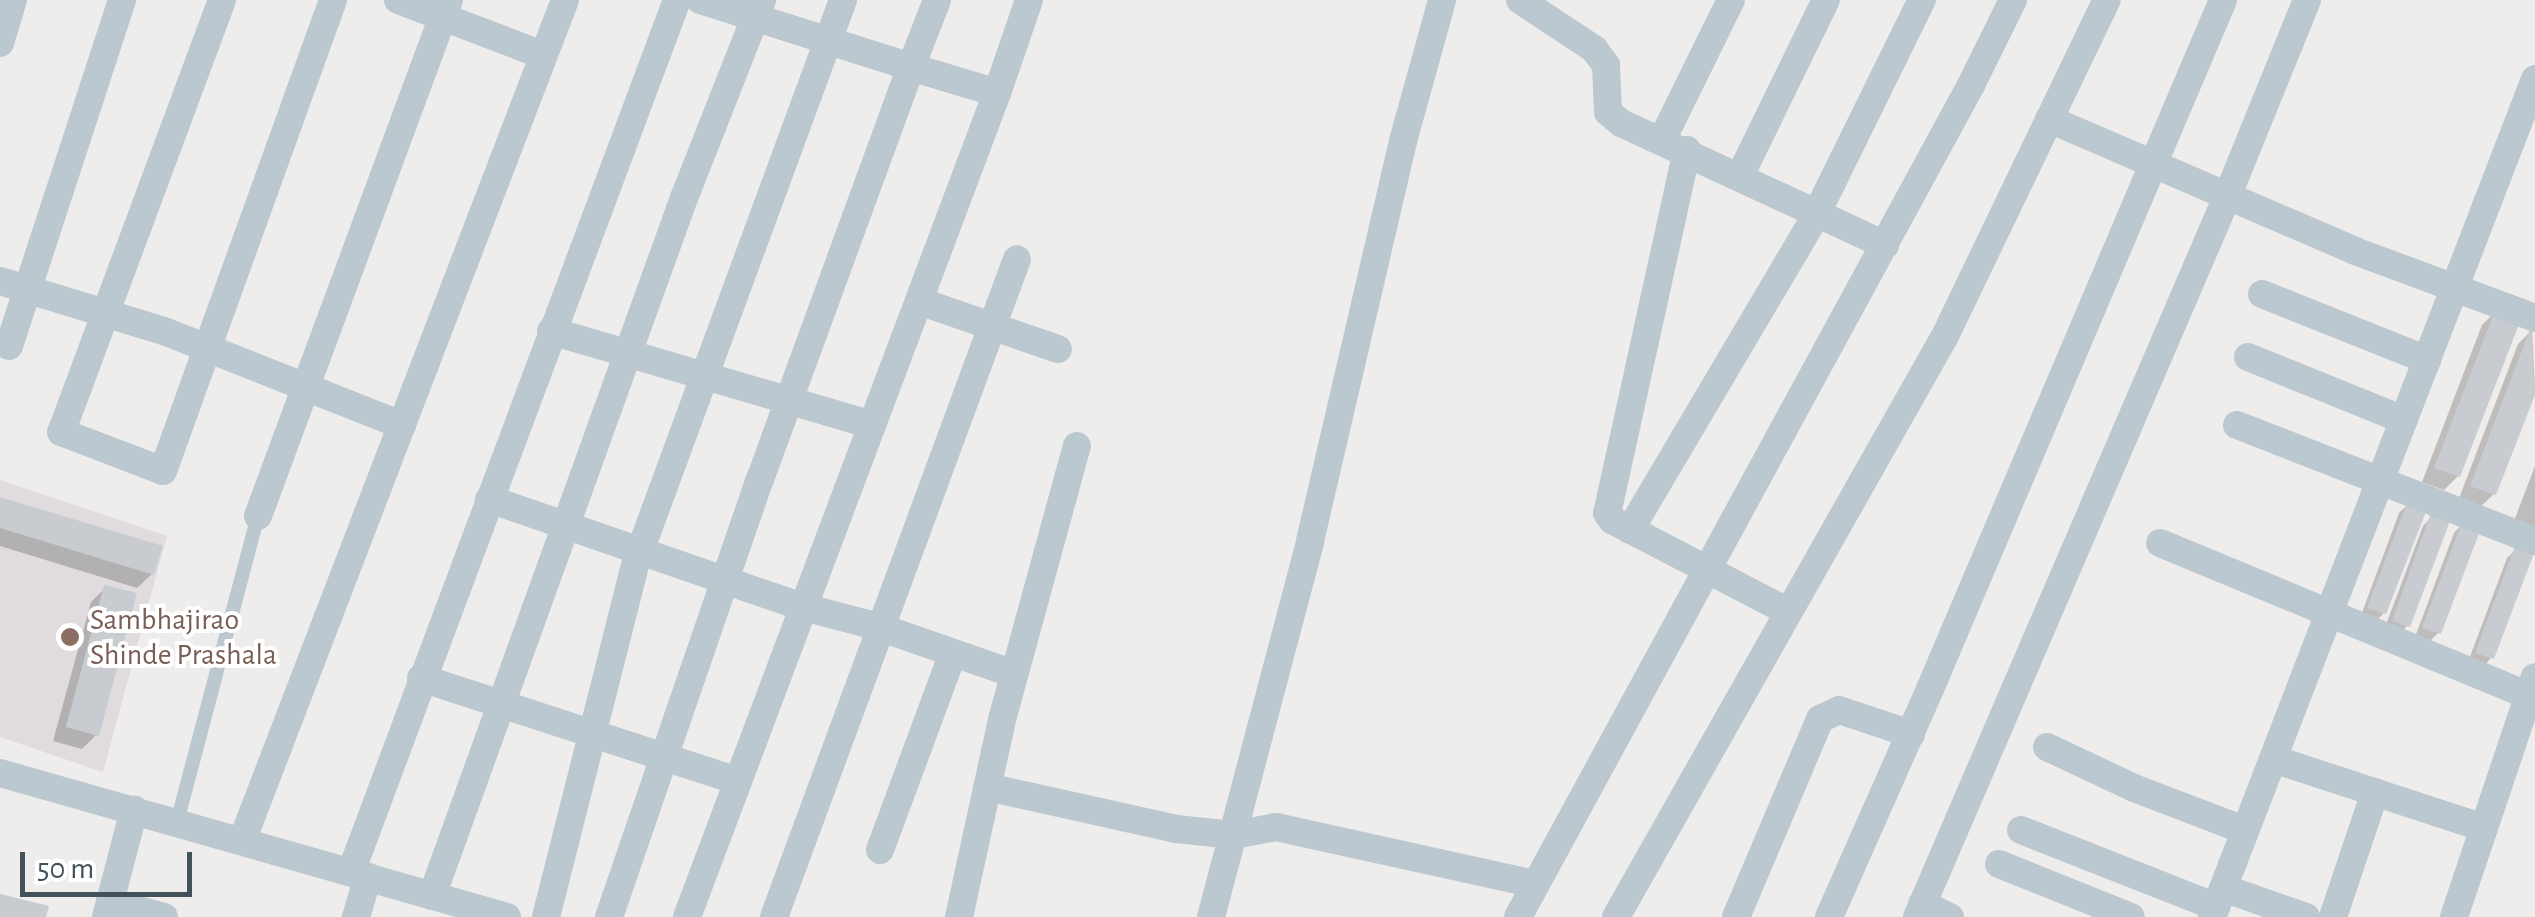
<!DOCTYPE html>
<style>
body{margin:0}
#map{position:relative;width:2535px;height:917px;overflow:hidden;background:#efecec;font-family:"Alegreya Sans",sans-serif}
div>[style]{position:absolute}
.education>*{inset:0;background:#e0dcde}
.shadow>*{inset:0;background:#0003}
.building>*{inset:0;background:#c8ccd1}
.lane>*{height:14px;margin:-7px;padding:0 7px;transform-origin:7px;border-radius:7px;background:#bbc8d0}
.street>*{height:28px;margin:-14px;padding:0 14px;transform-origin:14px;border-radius:14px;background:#bbc8d0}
.dots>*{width:28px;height:28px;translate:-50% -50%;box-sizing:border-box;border:5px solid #fff;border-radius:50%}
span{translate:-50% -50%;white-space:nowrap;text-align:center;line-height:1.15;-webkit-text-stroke:8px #fff;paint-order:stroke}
.education-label{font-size:30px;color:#785e54}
.left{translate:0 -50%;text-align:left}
.scale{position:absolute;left:20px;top:852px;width:172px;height:45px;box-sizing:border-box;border:5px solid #43515b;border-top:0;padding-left:12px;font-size:30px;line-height:35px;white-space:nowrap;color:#43515b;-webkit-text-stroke:8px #fff;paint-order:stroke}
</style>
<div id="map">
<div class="education">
<div style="clip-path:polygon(0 480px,167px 536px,103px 772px,0 737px)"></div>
</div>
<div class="shadow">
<div style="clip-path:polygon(2496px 311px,2458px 476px,2444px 490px,2422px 482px,2482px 325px)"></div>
<div style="clip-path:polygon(2532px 330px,2535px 388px,2494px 494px,2479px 508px,2458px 501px,2518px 344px)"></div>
<div style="clip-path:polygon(2535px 466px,2535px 528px,2514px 521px)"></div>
<div style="clip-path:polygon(0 499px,152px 574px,137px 588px,0 546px)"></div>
<div style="clip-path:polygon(2408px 504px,2384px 613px,2375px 622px,2360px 618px,2399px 513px)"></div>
<div style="clip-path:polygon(2432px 516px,2408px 625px,2398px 635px,2384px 630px,2423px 526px)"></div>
<div style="clip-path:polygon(2463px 523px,2438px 633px,2429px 642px,2415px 637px,2454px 533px)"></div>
<div style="clip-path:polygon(2516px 549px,2492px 657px,2483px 667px,2468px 662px,2507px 558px)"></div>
<div style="clip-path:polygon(105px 588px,96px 735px,82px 749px,53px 741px,91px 602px)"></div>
</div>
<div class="building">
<div style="clip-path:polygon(2496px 308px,2521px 319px,2460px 477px,2434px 468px)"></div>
<div style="clip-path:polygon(2531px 327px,2535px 395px,2496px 495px,2470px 486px)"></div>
<div style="clip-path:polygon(0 497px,163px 546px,154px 575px,0 528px)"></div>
<div style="clip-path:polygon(2408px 501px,2427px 509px,2386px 614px,2367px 608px)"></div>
<div style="clip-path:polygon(2431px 513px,2450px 521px,2410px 627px,2392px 621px)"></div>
<div style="clip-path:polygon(2463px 520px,2481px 528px,2441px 634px,2422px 628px)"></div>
<div style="clip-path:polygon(2515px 546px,2534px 553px,2494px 659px,2475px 653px)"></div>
<div style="clip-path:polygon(104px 585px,137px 593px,99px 736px,66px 727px)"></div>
<div style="clip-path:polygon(0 894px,49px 906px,46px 917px,0 917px)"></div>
</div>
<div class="lane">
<div style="left:177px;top:822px;width:317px;rotate:-75.2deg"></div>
</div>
<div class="street">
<div style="left:222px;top:0;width:461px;rotate:110.4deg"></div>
<div style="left:61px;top:432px;width:109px;rotate:20.9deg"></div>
<div style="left:163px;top:471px;width:501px;rotate:-70.15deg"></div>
<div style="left:398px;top:0;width:155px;rotate:20.8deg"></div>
<div style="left:700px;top:0;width:221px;rotate:17.6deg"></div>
<div style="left:911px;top:67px;width:72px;rotate:-68.8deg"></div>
<div style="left:1520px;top:0;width:89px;rotate:33.5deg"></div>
<div style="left:1594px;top:49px;width:20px;rotate:53deg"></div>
<div style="left:1606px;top:65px;width:47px;rotate:87.6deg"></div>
<div style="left:1608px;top:112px;width:17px;rotate:40deg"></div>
<div style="left:1621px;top:123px;width:291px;rotate:24.8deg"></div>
<div style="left:0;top:43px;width:45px;rotate:-73.2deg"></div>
<div style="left:997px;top:93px;width:98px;rotate:-71deg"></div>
<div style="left:2049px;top:119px;width:333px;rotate:23.3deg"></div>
<div style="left:2355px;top:251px;width:192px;rotate:20.4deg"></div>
<div style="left:1662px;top:140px;width:156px;rotate:-63.8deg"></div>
<div style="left:1687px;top:150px;width:372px;rotate:102.4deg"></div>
<div style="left:1607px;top:513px;width:9px;rotate:54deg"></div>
<div style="left:1612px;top:520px;width:197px;rotate:27.5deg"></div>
<div style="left:1740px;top:176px;width:196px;rotate:-64deg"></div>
<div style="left:0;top:281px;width:171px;rotate:17deg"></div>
<div style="left:164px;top:331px;width:256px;rotate:21.6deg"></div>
<div style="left:2262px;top:294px;width:178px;rotate:21.8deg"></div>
<div style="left:919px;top:301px;width:147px;rotate:19.1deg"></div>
<div style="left:551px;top:331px;width:334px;rotate:16.3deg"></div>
<div style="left:9px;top:346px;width:364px;rotate:-71.9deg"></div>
<div style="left:2248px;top:357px;width:168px;rotate:22deg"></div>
<div style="left:2237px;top:425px;width:320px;rotate:21.3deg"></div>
<div style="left:489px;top:499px;width:332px;rotate:19deg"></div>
<div style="left:803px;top:607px;width:79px;rotate:14.7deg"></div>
<div style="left:879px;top:627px;width:143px;rotate:19.2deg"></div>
<div style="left:258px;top:516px;width:550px;rotate:-69.69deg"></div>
<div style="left:1630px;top:530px;width:366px;rotate:-59.4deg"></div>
<div style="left:1816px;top:215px;width:240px;rotate:-63.8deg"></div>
<div style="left:2160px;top:543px;width:406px;rotate:22.5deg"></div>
<div style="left:421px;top:678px;width:333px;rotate:18deg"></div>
<div style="left:2047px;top:747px;width:96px;rotate:25.2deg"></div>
<div style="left:2134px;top:788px;width:118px;rotate:20.9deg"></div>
<div style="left:2273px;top:759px;width:219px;rotate:18.1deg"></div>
<div style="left:0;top:773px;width:527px;rotate:15.86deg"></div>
<div style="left:987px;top:787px;width:194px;rotate:12.5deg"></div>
<div style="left:1176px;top:829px;width:58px;rotate:5.9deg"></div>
<div style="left:1234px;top:835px;width:43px;rotate:-10.8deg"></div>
<div style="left:1276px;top:827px;width:266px;rotate:12.4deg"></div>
<div style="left:2021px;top:830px;width:210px;rotate:21.5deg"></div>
<div style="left:242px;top:841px;width:901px;rotate:-68.99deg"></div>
<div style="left:880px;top:850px;width:210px;rotate:-69.7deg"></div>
<div style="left:1999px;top:864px;width:142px;rotate:21.9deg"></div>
<div style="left:351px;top:872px;width:931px;rotate:-69.5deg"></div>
<div style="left:2223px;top:888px;width:88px;rotate:19.3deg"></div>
<div style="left:432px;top:896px;width:742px;rotate:-70.15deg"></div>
<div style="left:684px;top:198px;width:213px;rotate:-68.5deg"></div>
<div style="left:110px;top:902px;width:56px;rotate:15.5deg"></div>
<div style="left:1922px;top:904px;width:31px;rotate:25deg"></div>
<div style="left:106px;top:917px;width:111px;rotate:-75.3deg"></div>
<div style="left:356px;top:917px;width:42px;rotate:-73.3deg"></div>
<div style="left:546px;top:917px;width:366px;rotate:-75.8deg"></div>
<div style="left:636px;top:562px;width:599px;rotate:-69.78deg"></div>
<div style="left:609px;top:917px;width:460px;rotate:-71deg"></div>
<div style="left:759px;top:482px;width:442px;rotate:-69.9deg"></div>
<div style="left:911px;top:67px;width:90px;rotate:16.8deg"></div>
<div style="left:997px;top:93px;width:880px;rotate:110.62deg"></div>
<div style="left:774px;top:917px;width:701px;rotate:-69.73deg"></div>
<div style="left:959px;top:917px;width:206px;rotate:-77.7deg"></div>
<div style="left:1003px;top:716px;width:280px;rotate:-74.7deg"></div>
<div style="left:1211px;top:917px;width:389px;rotate:-75.2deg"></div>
<div style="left:1310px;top:541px;width:411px;rotate:-76.9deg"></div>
<div style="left:1403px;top:141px;width:146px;rotate:-74.5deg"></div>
<div style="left:1518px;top:917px;width:947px;rotate:-61.43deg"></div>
<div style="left:1971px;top:85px;width:95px;rotate:-63.7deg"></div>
<div style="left:1616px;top:917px;width:668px;rotate:-60.48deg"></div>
<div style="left:1945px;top:336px;width:373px;rotate:-64.3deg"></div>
<div style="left:1736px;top:917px;width:215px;rotate:-67deg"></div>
<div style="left:1820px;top:719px;width:21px;rotate:-25deg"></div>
<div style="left:1839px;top:710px;width:76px;rotate:18.4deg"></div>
<div style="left:1829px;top:917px;width:249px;rotate:-66.1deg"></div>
<div style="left:1930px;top:689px;width:749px;rotate:-66.96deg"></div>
<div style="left:1917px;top:917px;width:784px;rotate:-66.71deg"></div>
<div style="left:2227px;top:197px;width:213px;rotate:-67.9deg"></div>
<div style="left:2212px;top:917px;width:898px;rotate:-68.92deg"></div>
<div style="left:2333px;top:917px;width:132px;rotate:-71.4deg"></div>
<div style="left:2454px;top:917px;width:253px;rotate:-71.4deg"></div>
</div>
<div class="dots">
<div style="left:70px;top:637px;background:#8d6e63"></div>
</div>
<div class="education-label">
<span class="left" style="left:90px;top:637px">Sambhajirao<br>Shinde Prashala</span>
</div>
<div class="scale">50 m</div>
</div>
